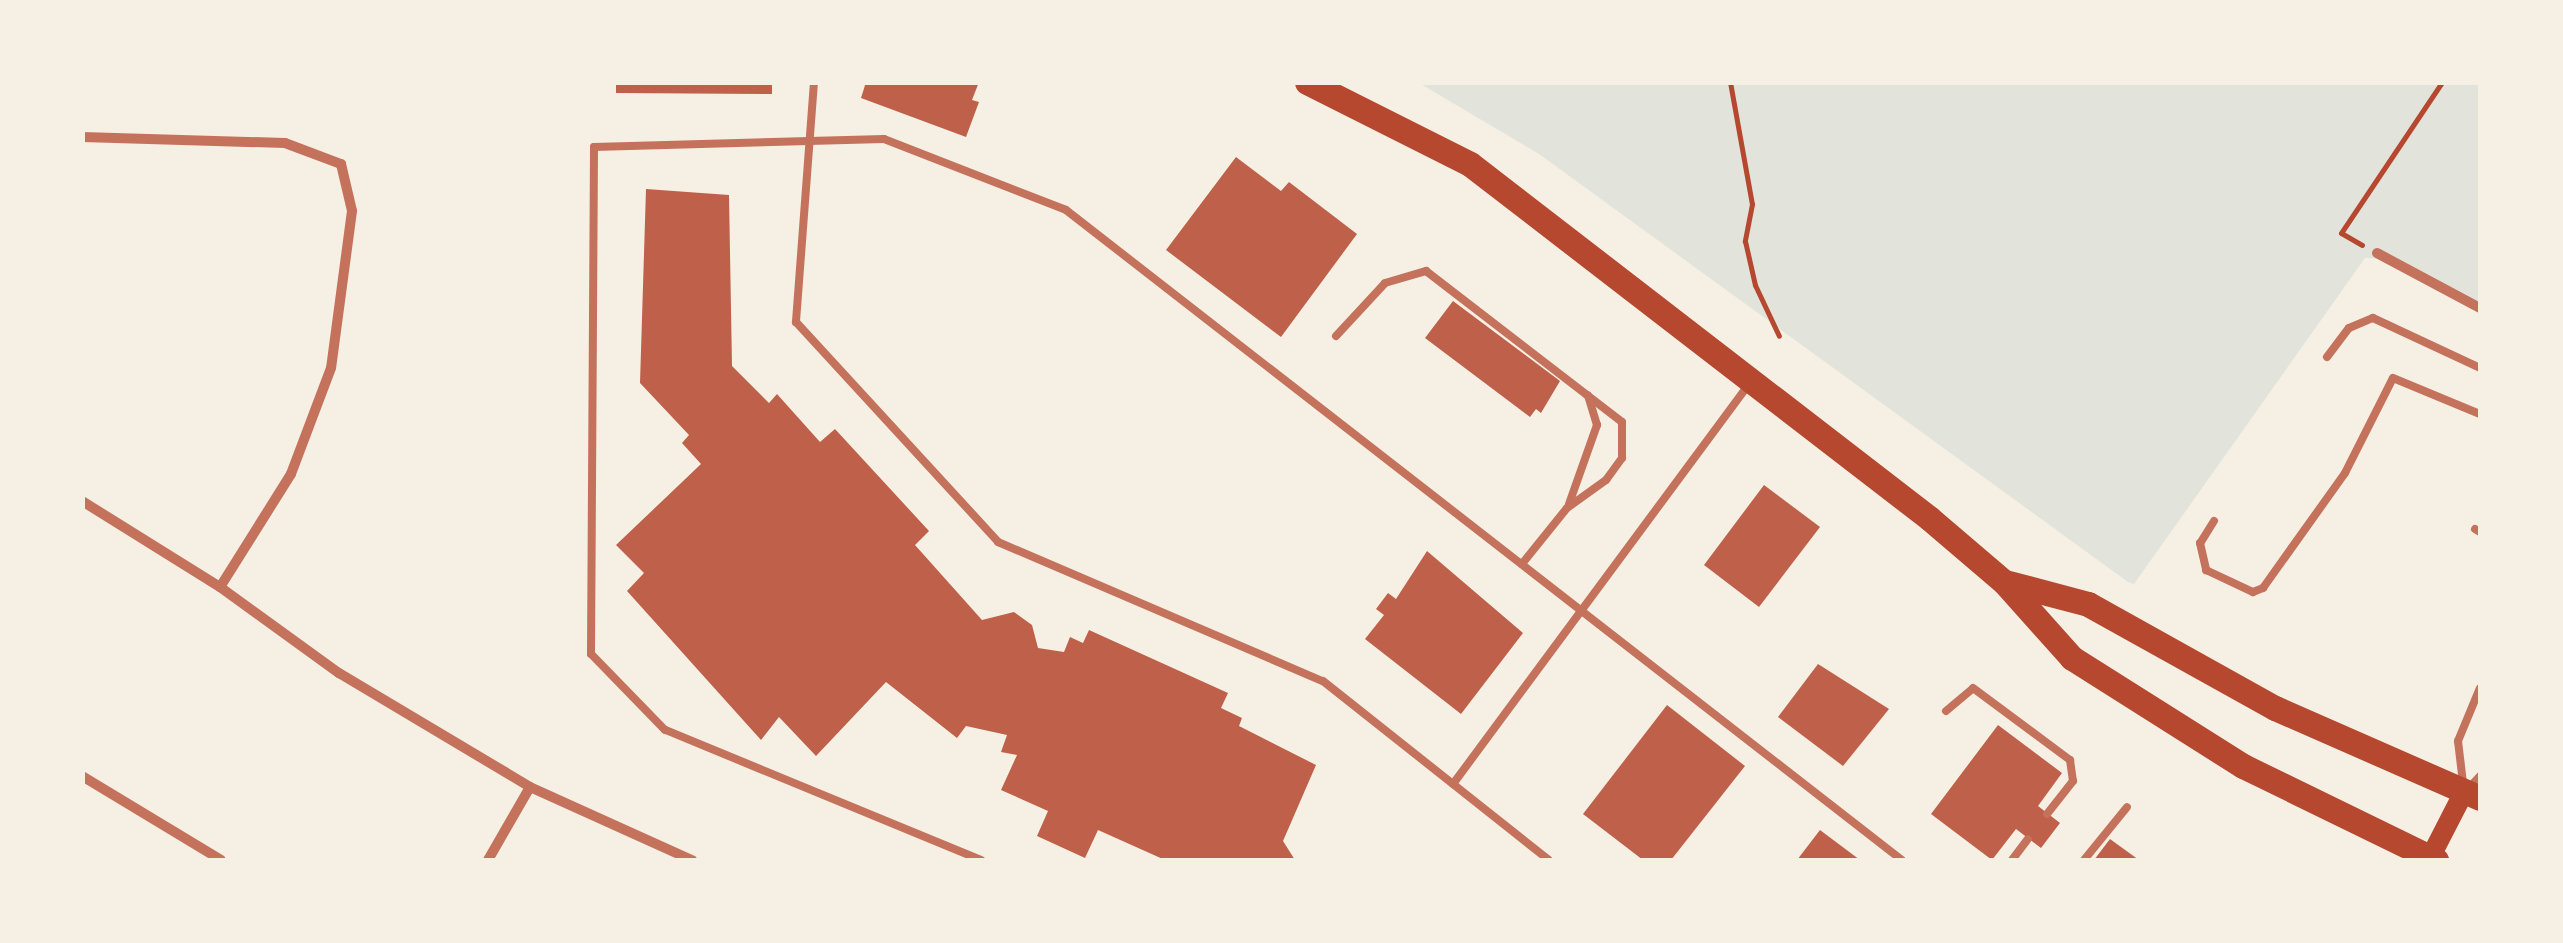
<!DOCTYPE html>
<style>
body{margin:0}
#map{position:relative;width:2563px;height:943px;overflow:hidden;background:#f6efe4;font-family:Commissioner,sans-serif}
div>[style]{position:absolute}
.green>*{inset:0;background:#e2e4dc}
.building>*{inset:0;background:#bf614a}
.path>*{height:5px;margin:-2.5px;padding:0 2.5px;transform-origin:2.5px;border-radius:2.5px;background:#b5482f}
.service>*{height:8px;margin:-4px;padding:0 4px;transform-origin:4px;border-radius:4px;background:#c5725c}
.minor>*{height:10px;margin:-5px;padding:0 5px;transform-origin:5px;border-radius:5px;background:#c5725c}
.secondary>*{height:20px;margin:-10px;padding:0 10px;transform-origin:10px;border-radius:10px;background:#b5482f}
.primary>*{height:25px;margin:-12.5px;padding:0 12.5px;transform-origin:12.5px;border-radius:12.5px;background:#b5482f}
span{translate:-50% -50%;white-space:nowrap;text-align:center;line-height:1.15;-webkit-text-stroke:10px #f6efe4;paint-order:stroke}
.frame{position:absolute;inset:0;border:85px solid #f6efe4;pointer-events:none}
</style>
<div id="map">
<div class="green">
<div style="clip-path:polygon(1419px 83px,2480px 83px,2480px 309px,2401px 260px,2365px 258px,2134px 584px,2128px 582px,1539px 154px)"></div>
</div>
<div class="building">
<div style="clip-path:polygon(616px 82px,772px 82px,772px 94px,616px 93px)"></div>
<div style="clip-path:polygon(866px 82px,979px 82px,972px 100px,979px 102px,966px 137px,861px 98px)"></div>
<div style="clip-path:polygon(1236px 157px,1281px 191px,1289px 182px,1357px 234px,1281px 337px,1166px 250px)"></div>
<div style="clip-path:polygon(646px 189px,729px 195px,732px 366px,769px 403px,777px 394px,820px 442px,835px 429px,929px 531px,915px 545px,982px 620px,1014px 612px,1032px 625px,1038px 648px,1064px 652px,1070px 637px,1083px 643px,1089px 630px,1228px 693px,1221px 708px,1242px 718px,1239px 726px,1316px 765px,1283px 841px,1295px 860px,1165px 860px,1098px 830px,1085px 858px,1037px 836px,1048px 811px,1001px 790px,1017px 755px,1001px 752px,1007px 735px,966px 726px,957px 738px,886px 682px,816px 756px,779px 717px,761px 740px,627px 591px,644px 573px,616px 545px,701px 464px,682px 443px,689px 435px,640px 383px)"></div>
<div style="clip-path:polygon(1453px 301px,1560px 381px,1541px 413px,1536px 409px,1530px 417px,1425px 338px)"></div>
<div style="clip-path:polygon(1764px 485px,1820px 527px,1759px 607px,1704px 565px)"></div>
<div style="clip-path:polygon(1427px 551px,1523px 633px,1461px 714px,1365px 639px,1384px 615px,1376px 609px,1388px 593px,1396px 599px)"></div>
<div style="clip-path:polygon(1818px 664px,1889px 709px,1843px 766px,1778px 717px)"></div>
<div style="clip-path:polygon(1667px 705px,1745px 766px,1671px 860px,1643px 860px,1583px 814px)"></div>
<div style="clip-path:polygon(1998px 725px,2062px 773px,2038px 806px,2060px 823px,2041px 848px,2016px 829px,1992px 860px,1931px 814px)"></div>
<div style="clip-path:polygon(1820px 830px,1860px 860px,1797px 860px)"></div>
<div style="clip-path:polygon(2110px 839px,2139px 860px,2094px 860px)"></div>
</div>
<div class="path">
<div style="left:1730px;top:82px;width:124px;rotate:79.8deg"></div>
<div style="left:1752px;top:204px;width:38px;rotate:101deg"></div>
<div style="left:1745px;top:241px;width:45px;rotate:77.2deg"></div>
<div style="left:1755px;top:285px;width:56px;rotate:64.8deg"></div>
<div style="left:2362px;top:245px;width:24px;rotate:-150deg"></div>
<div style="left:2341px;top:233px;width:182px;rotate:-56.2deg"></div>
</div>
<div class="service">
<div style="left:814px;top:82px;width:241px;rotate:94.3deg"></div>
<div style="left:796px;top:322px;width:299px;rotate:47.4deg"></div>
<div style="left:998px;top:542px;width:353px;rotate:23.2deg"></div>
<div style="left:1323px;top:681px;width:288px;rotate:38.4deg"></div>
<div style="left:1336px;top:336px;width:72px;rotate:-47.2deg"></div>
<div style="left:1385px;top:283px;width:43px;rotate:-16.3deg"></div>
<div style="left:1426px;top:271px;width:247px;rotate:37.6deg"></div>
<div style="left:1622px;top:422px;width:36px;rotate:90deg"></div>
<div style="left:1622px;top:458px;width:27px;rotate:126deg"></div>
<div style="left:1606px;top:480px;width:48px;rotate:144.3deg"></div>
<div style="left:1567px;top:508px;width:72px;rotate:128.8deg"></div>
<div style="left:2327px;top:357px;width:36px;rotate:-53deg"></div>
<div style="left:2349px;top:328px;width:26px;rotate:-23deg"></div>
<div style="left:2373px;top:318px;width:118px;rotate:25deg"></div>
<div style="left:1569px;top:504px;width:84px;rotate:-70.5deg"></div>
<div style="left:1597px;top:425px;width:31px;rotate:-107deg"></div>
<div style="left:2214px;top:521px;width:26px;rotate:122deg"></div>
<div style="left:2200px;top:543px;width:28px;rotate:77deg"></div>
<div style="left:2206px;top:570px;width:52px;rotate:25.1deg"></div>
<div style="left:2253px;top:592px;width:11px;rotate:-22deg"></div>
<div style="left:2263px;top:588px;width:141px;rotate:-54.5deg"></div>
<div style="left:2345px;top:473px;width:106px;rotate:-63.2deg"></div>
<div style="left:2393px;top:378px;width:94px;rotate:22.5deg"></div>
<div style="left:2475px;top:529px;width:6px;rotate:31deg"></div>
<div style="left:1946px;top:711px;width:35px;rotate:-40deg"></div>
<div style="left:1973px;top:688px;width:121px;rotate:36.6deg"></div>
<div style="left:2070px;top:760px;width:21px;rotate:82deg"></div>
<div style="left:2073px;top:781px;width:42px;rotate:128.2deg"></div>
<div style="left:2463px;top:783px;width:42px;rotate:-96.8deg"></div>
<div style="left:2458px;top:741px;width:57px;rotate:-67.5deg"></div>
<div style="left:1453px;top:784px;width:495px;rotate:-53.5deg"></div>
<div style="left:2468px;top:789px;width:18px;rotate:-47deg"></div>
<div style="left:981px;top:860px;width:342px;rotate:-157.6deg"></div>
<div style="left:665px;top:730px;width:106px;rotate:-134.2deg"></div>
<div style="left:591px;top:654px;width:507px;rotate:-89.66deg"></div>
<div style="left:594px;top:147px;width:290px;rotate:-1.6deg"></div>
<div style="left:884px;top:139px;width:195px;rotate:21.3deg"></div>
<div style="left:1066px;top:210px;width:1059px;rotate:37.87deg"></div>
<div style="left:2012px;top:860px;width:26px;rotate:-53deg"></div>
<div style="left:2084px;top:860px;width:68px;rotate:-50.9deg"></div>
</div>
<div class="minor">
<div style="left:82px;top:137px;width:203px;rotate:1.7deg"></div>
<div style="left:285px;top:143px;width:60px;rotate:20.6deg"></div>
<div style="left:341px;top:164px;width:48px;rotate:76.8deg"></div>
<div style="left:352px;top:211px;width:158px;rotate:97.6deg"></div>
<div style="left:331px;top:368px;width:113px;rotate:110.7deg"></div>
<div style="left:291px;top:474px;width:133px;rotate:122.1deg"></div>
<div style="left:2377px;top:253px;width:117px;rotate:28.1deg"></div>
<div style="left:82px;top:501px;width:163px;rotate:31.9deg"></div>
<div style="left:220px;top:587px;width:147px;rotate:35.9deg"></div>
<div style="left:339px;top:673px;width:222px;rotate:30.8deg"></div>
<div style="left:530px;top:787px;width:178px;rotate:24.3deg"></div>
<div style="left:82px;top:776px;width:162px;rotate:31.1deg"></div>
<div style="left:488px;top:860px;width:84px;rotate:-60.1deg"></div>
</div>
<div class="secondary">
<div style="left:2429px;top:860px;width:76px;rotate:-62.8deg"></div>
</div>
<div class="primary">
<div style="left:1307px;top:82px;width:182px;rotate:26.7deg"></div>
<div style="left:1470px;top:164px;width:580px;rotate:37.64deg"></div>
<div style="left:1929px;top:518px;width:99px;rotate:40.5deg"></div>
<div style="left:2004px;top:582px;width:102px;rotate:48.2deg"></div>
<div style="left:2072px;top:658px;width:202px;rotate:32.3deg"></div>
<div style="left:2243px;top:766px;width:215px;rotate:26deg"></div>
<div style="left:2005px;top:582px;width:86px;rotate:14.8deg"></div>
<div style="left:2088px;top:604px;width:214px;rotate:29.1deg"></div>
<div style="left:2275px;top:708px;width:224px;rotate:23.7deg"></div>
</div>
<div class="frame"></div>
</div>
